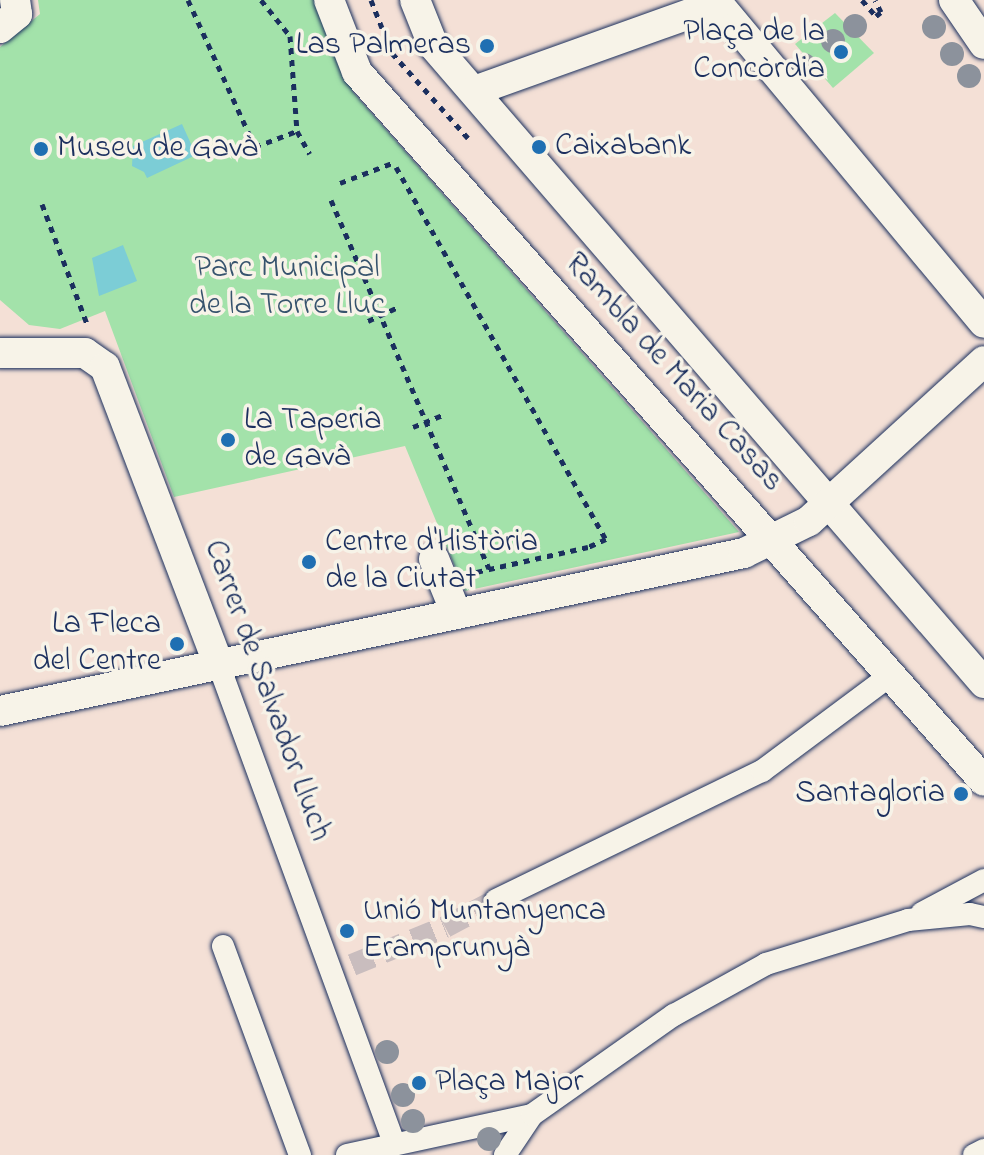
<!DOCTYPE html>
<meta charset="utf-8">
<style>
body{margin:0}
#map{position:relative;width:984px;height:1155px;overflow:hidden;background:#f4e0d6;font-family:"Indie Flower",sans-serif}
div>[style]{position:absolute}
.green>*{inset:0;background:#a3e2aa}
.water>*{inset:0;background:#7ccdd6}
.pedestrian-tunnel>*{height:22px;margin-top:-11px;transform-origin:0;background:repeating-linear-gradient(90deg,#c9bdbe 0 22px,transparent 0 33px)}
.path>*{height:5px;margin-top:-2.5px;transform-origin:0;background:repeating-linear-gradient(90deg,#1b2f5e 0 6px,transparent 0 12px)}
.roads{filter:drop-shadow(0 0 2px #1b2f5e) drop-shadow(0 0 2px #1b2f5e)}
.pedestrian>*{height:22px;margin:-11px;padding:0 11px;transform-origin:11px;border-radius:11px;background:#f7f3e8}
.minor>*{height:30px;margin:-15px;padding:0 15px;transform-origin:15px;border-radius:15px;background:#f7f3e8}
.trees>*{width:24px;height:24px;margin:-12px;border-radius:50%;background:#8c929c}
.dots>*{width:22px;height:22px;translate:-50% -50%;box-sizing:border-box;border:4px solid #f7f3e8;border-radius:50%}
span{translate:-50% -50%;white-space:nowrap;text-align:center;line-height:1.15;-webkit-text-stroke:7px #f7f3e8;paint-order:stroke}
.poi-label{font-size:32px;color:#1b2f5e}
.right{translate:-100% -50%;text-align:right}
.left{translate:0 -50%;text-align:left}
.park-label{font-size:32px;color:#36536d}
.street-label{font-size:32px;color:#1b2f5e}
</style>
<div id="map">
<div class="green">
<div style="clip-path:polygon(38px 0,318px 0,353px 92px,739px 532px,465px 591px,405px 446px,174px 497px,105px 311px,60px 329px,29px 325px,0 300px,0 47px,40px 14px)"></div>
<div style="clip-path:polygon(835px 13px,874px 53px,833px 88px,795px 44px)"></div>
</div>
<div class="water">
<div style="clip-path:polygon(182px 124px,196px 155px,147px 178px,144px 172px,132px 166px,133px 146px)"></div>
<div style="clip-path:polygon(123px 245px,137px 281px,99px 296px,92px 258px)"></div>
</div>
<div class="pedestrian-tunnel">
<div style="left:352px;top:965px;width:100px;rotate:-22.2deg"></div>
<div style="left:445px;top:927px;width:58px;rotate:-27.9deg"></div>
</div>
<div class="path">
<div style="left:188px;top:0;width:162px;rotate:65.5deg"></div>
<div style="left:255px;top:147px;width:45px;rotate:-20.9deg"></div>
<div style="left:297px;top:131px;width:26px;rotate:61deg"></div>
<div style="left:261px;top:0;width:46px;rotate:51.1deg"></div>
<div style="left:290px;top:36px;width:95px;rotate:85.8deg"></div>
<div style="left:371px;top:0;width:57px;rotate:68.4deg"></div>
<div style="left:392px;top:53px;width:114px;rotate:48.2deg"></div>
<div style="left:862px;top:0;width:21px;rotate:49deg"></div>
<div style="left:876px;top:16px;width:6px;rotate:-39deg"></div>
<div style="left:881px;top:12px;width:13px;rotate:-117deg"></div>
<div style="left:396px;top:167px;width:427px;rotate:60.6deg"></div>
<div style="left:606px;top:539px;width:20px;rotate:156deg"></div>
<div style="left:588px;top:547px;width:115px;rotate:167.4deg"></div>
<div style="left:340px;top:183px;width:59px;rotate:-20.9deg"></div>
<div style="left:331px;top:200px;width:401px;rotate:66.8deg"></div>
<div style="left:42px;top:204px;width:128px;rotate:69.4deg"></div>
<div style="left:368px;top:321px;width:31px;rotate:-25deg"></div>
<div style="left:413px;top:427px;width:31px;rotate:-22deg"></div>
</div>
<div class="roads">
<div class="pedestrian">
<div style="left:218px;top:663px;width:511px;rotate:69.86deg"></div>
<div style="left:496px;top:900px;width:296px;rotate:-25.9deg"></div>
<div style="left:762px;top:771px;width:162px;rotate:-36.7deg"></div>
<div style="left:922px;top:913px;width:70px;rotate:-28deg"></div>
<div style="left:223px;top:946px;width:223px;rotate:69.8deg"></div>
<div style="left:347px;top:1155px;width:189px;rotate:-12.2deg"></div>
<div style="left:505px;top:1155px;width:48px;rotate:-56deg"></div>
<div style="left:532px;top:1115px;width:174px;rotate:-35.2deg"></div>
<div style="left:674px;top:1015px;width:105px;rotate:-29deg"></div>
<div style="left:766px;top:964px;width:149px;rotate:-17.2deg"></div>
<div style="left:908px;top:920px;width:62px;rotate:-5.5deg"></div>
<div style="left:970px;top:914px;width:14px;rotate:12deg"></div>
<div style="left:974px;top:1155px;width:11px;rotate:-27deg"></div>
</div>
<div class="minor">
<div style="left:329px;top:0;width:77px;rotate:68.7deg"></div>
<div style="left:357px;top:72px;width:946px;rotate:48.51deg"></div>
<div style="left:415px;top:0;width:48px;rotate:68.2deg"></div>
<div style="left:433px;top:45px;width:843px;rotate:49.18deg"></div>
<div style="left:715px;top:0;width:420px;rotate:50.2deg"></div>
<div style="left:954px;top:0;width:53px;rotate:55.7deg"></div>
<div style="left:0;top:28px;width:22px;rotate:-39deg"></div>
<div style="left:17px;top:14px;width:14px;rotate:-98deg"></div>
<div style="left:474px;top:91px;width:258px;rotate:-19.7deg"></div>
<div style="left:0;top:353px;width:85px"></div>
<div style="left:85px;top:353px;width:24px;rotate:35deg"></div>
<div style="left:105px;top:367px;width:317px;rotate:69.1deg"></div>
<div style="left:434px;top:559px;width:58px;rotate:67.8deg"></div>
<div style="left:0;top:711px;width:761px;rotate:-11.99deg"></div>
<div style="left:744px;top:553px;width:72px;rotate:-26.2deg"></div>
<div style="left:809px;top:521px;width:237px;rotate:-42.4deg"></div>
</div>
</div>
<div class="trees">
<div style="left:855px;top:26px"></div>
<div style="left:934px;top:27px"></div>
<div style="left:833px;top:41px"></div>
<div style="left:952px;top:54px"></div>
<div style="left:804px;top:65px"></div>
<div style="left:969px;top:76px"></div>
<div style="left:387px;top:1052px"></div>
<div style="left:403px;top:1095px"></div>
<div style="left:413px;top:1121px"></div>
<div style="left:489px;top:1139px"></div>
</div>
<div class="dots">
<div style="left:487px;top:46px;background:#1f6fb2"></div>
<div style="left:841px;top:52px;background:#1f6fb2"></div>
<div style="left:539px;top:147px;background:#1f6fb2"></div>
<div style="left:41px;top:149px;background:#1f6fb2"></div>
<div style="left:228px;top:440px;background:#1f6fb2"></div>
<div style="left:309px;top:562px;background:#1f6fb2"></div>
<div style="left:177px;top:644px;background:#1f6fb2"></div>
<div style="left:961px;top:794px;background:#1f6fb2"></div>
<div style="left:347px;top:931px;background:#1f6fb2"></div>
<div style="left:419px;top:1083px;background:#1f6fb2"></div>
</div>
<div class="poi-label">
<span class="right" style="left:825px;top:52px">Plaça de la<br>Concòrdia</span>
<span class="right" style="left:471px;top:46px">Las Palmeras</span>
<span class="left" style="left:555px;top:147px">Caixabank</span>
<span class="left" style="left:57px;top:149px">Museu de Gavà</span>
<span class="left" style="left:244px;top:440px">La Taperia<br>de Gavà</span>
<span class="left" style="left:325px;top:562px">Centre d'Història<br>de la Ciutat</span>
<span class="right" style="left:161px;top:644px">La Fleca<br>del Centre</span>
<span class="right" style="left:945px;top:794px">Santagloria</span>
<span class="left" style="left:363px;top:931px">Unió Muntanyenca<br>Eramprunyà</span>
<span class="left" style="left:435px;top:1083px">Plaça Major</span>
</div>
<div class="park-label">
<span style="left:287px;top:288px">Parc Municipal<br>de la Torre Lluc</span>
</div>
<div class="street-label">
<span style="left:673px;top:373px;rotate:48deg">Rambla de Maria Casas</span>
<span style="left:266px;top:691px;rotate:70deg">Carrer de Salvador Lluch</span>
</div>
</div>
